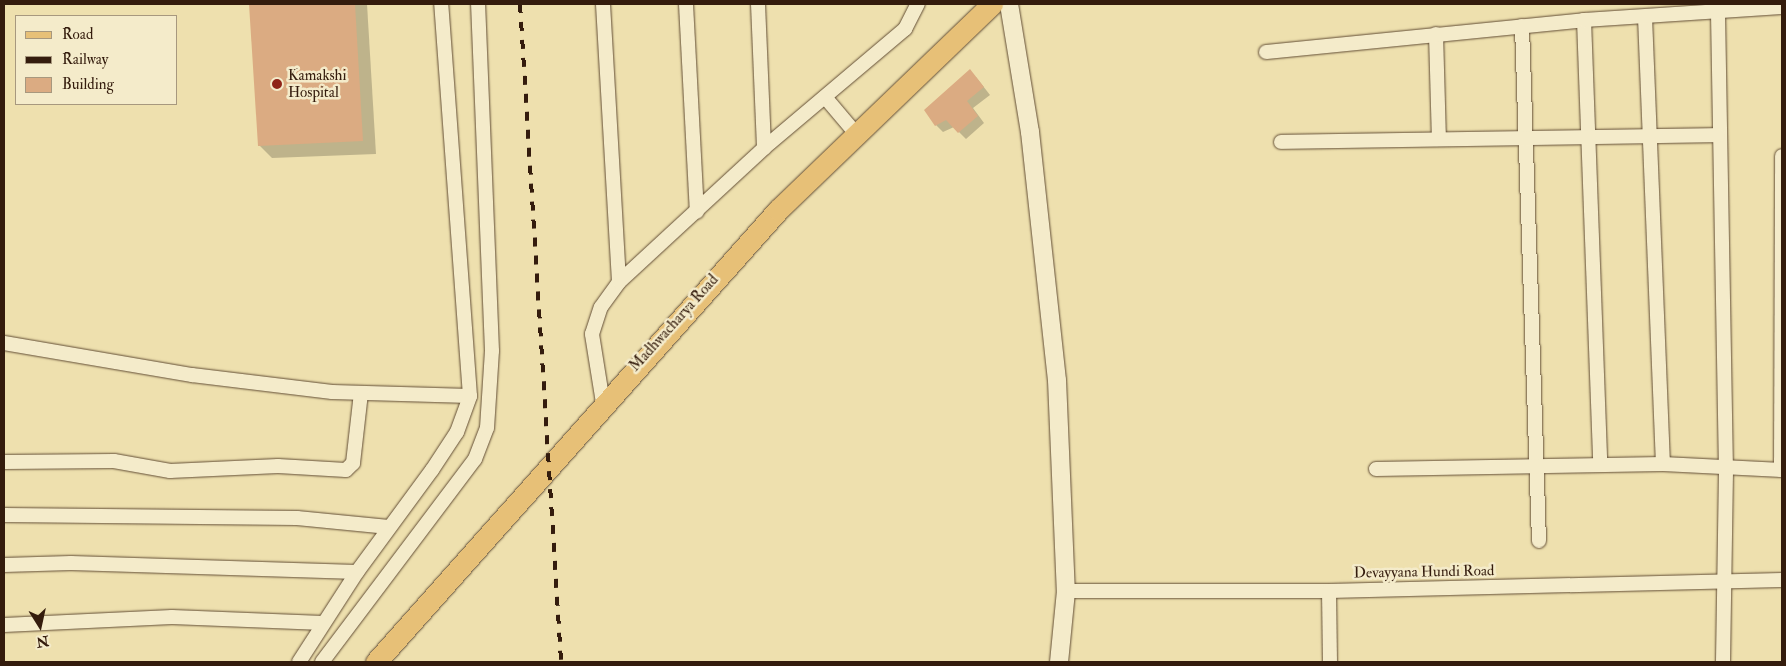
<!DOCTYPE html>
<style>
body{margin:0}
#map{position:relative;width:1786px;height:666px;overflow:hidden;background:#eee0ae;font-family:"IM FELL Double Pica",serif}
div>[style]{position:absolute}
.shadow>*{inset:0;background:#0003}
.building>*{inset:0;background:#dbab82}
.roads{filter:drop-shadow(0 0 1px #624d35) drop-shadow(0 0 1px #624d35)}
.minor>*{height:14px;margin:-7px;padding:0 7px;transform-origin:7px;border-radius:7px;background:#f4ebca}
.tertiary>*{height:18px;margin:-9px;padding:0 9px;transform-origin:9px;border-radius:9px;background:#f4ebca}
.primary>*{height:21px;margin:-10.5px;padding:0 10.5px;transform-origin:10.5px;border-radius:10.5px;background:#e7c077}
.rail>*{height:4px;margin-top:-2px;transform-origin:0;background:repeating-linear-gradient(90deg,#341c0d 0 9px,transparent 0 18px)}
.dots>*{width:14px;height:14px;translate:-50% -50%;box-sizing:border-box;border:2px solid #f4ebca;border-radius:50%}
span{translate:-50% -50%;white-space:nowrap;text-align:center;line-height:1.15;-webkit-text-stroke:5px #f4ebca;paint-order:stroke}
.poi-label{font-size:15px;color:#341c0d}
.left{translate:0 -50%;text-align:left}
.street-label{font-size:15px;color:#341c0d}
.frame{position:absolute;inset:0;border:5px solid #341c0d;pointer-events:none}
.legend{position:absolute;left:15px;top:15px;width:162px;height:90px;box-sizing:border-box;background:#f4ebca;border:1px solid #a7987e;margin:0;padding:6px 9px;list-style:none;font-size:15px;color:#341c0d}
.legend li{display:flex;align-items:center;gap:10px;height:25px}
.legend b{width:25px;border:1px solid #a7987e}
.north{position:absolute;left:15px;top:601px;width:50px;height:50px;-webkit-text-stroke:4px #f4ebca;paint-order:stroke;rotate:170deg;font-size:14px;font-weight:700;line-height:20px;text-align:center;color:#341c0d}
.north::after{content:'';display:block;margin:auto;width:18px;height:22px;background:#341c0d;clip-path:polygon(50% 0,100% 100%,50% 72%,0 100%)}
</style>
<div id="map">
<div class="shadow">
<div style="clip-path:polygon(250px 4px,367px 4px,376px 154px,272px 158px,259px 145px)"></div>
<div style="clip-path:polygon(976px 77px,990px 95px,973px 108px,984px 123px,966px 139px,954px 127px,943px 132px,936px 125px)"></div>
</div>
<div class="building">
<div style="clip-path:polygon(249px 4px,355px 4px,363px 141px,258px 146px)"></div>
<div style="clip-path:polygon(970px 69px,984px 87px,967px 101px,978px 116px,958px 133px,946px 120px,935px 126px,924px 110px)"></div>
</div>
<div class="roads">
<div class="minor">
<div style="left:603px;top:4px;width:278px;rotate:86.7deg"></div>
<div style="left:686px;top:4px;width:208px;rotate:87deg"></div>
<div style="left:758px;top:4px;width:144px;rotate:87.6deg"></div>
<div style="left:1718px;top:13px;width:458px;rotate:89deg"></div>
<div style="left:1726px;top:471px;width:191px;rotate:90.9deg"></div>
<div style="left:1645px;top:17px;width:447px;rotate:87.7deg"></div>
<div style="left:1584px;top:20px;width:445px;rotate:87.9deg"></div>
<div style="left:1522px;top:26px;width:515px;rotate:88.11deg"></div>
<div style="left:1436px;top:34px;width:105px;rotate:88.4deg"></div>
<div style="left:1266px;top:52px;width:320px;rotate:-5.7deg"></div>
<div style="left:1584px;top:20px;width:198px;rotate:-3.8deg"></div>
<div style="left:825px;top:97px;width:50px;rotate:49.9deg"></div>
<div style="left:1281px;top:142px;width:437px;rotate:-0.9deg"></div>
<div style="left:4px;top:343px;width:191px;rotate:9.7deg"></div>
<div style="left:192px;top:375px;width:141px;rotate:6.9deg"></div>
<div style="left:332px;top:392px;width:138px;rotate:1.7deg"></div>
<div style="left:603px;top:403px;width:70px;rotate:-99.1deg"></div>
<div style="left:592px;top:334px;width:28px;rotate:-72deg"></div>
<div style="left:601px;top:307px;width:31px;rotate:-54deg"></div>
<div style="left:619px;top:282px;width:197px;rotate:-42.7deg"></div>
<div style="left:764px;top:148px;width:185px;rotate:-40.2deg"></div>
<div style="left:905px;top:29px;width:28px;rotate:-63deg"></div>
<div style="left:4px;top:462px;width:110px;rotate:-0.5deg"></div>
<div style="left:114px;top:461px;width:57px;rotate:10.1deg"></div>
<div style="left:170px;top:471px;width:108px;rotate:-2.7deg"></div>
<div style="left:278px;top:466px;width:68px;rotate:3.4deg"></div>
<div style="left:346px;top:470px;width:10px;rotate:-45deg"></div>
<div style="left:353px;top:463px;width:70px;rotate:-83.5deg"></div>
<div style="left:1376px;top:469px;width:287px;rotate:-1deg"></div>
<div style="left:1663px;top:464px;width:119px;rotate:2.9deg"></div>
<div style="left:1781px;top:470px;width:314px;rotate:-89.8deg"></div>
<div style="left:4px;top:515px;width:293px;rotate:0.6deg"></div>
<div style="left:297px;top:518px;width:92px;rotate:5.6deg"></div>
<div style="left:4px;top:565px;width:67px;rotate:-1.7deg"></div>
<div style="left:71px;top:563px;width:286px;rotate:1.8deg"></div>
<div style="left:1066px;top:591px;width:263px"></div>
<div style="left:1329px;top:591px;width:453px;rotate:-1.4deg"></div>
<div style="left:1329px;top:591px;width:71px;rotate:89.2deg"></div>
<div style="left:4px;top:625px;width:168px;rotate:-2.7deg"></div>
<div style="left:172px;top:617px;width:151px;rotate:2.3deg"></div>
<div style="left:299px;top:662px;width:107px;rotate:-57.2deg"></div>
<div style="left:357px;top:572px;width:127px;rotate:-53.7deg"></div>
<div style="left:432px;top:470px;width:45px;rotate:-56.7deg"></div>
<div style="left:457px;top:432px;width:38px;rotate:-70deg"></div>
<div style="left:470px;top:396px;width:393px;rotate:-94.2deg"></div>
<div style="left:322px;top:662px;width:254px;rotate:-53deg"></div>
<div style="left:475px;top:459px;width:33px;rotate:-69deg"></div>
<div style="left:487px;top:428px;width:77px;rotate:-86.3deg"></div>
<div style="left:492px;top:351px;width:347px;rotate:-92.3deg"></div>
</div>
<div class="tertiary">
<div style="left:1009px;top:4px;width:130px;rotate:80.7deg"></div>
<div style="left:1030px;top:132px;width:249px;rotate:83.8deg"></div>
<div style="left:1057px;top:380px;width:211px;rotate:87.6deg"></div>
<div style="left:1066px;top:591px;width:71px;rotate:95.6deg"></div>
</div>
<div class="primary">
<div style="left:376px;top:662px;width:605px;rotate:-48.35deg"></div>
<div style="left:778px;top:210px;width:297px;rotate:-43.9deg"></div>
</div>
</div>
<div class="rail">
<div style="left:520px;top:4px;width:659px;rotate:86.43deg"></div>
</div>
<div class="dots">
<div style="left:277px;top:84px;background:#8f2418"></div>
</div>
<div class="poi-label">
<span class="left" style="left:288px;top:84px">Kamakshi<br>Hospital</span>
</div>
<div class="street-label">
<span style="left:674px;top:323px;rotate:-48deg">Madhwacharya Road</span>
<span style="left:1424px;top:572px;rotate:-1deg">Devayyana Hundi Road</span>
</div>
<div class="frame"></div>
<ul class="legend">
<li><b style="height:6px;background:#e7c077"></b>Road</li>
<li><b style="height:6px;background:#341c0d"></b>Railway</li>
<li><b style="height:14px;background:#dbab82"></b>Building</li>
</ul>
<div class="north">N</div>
</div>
